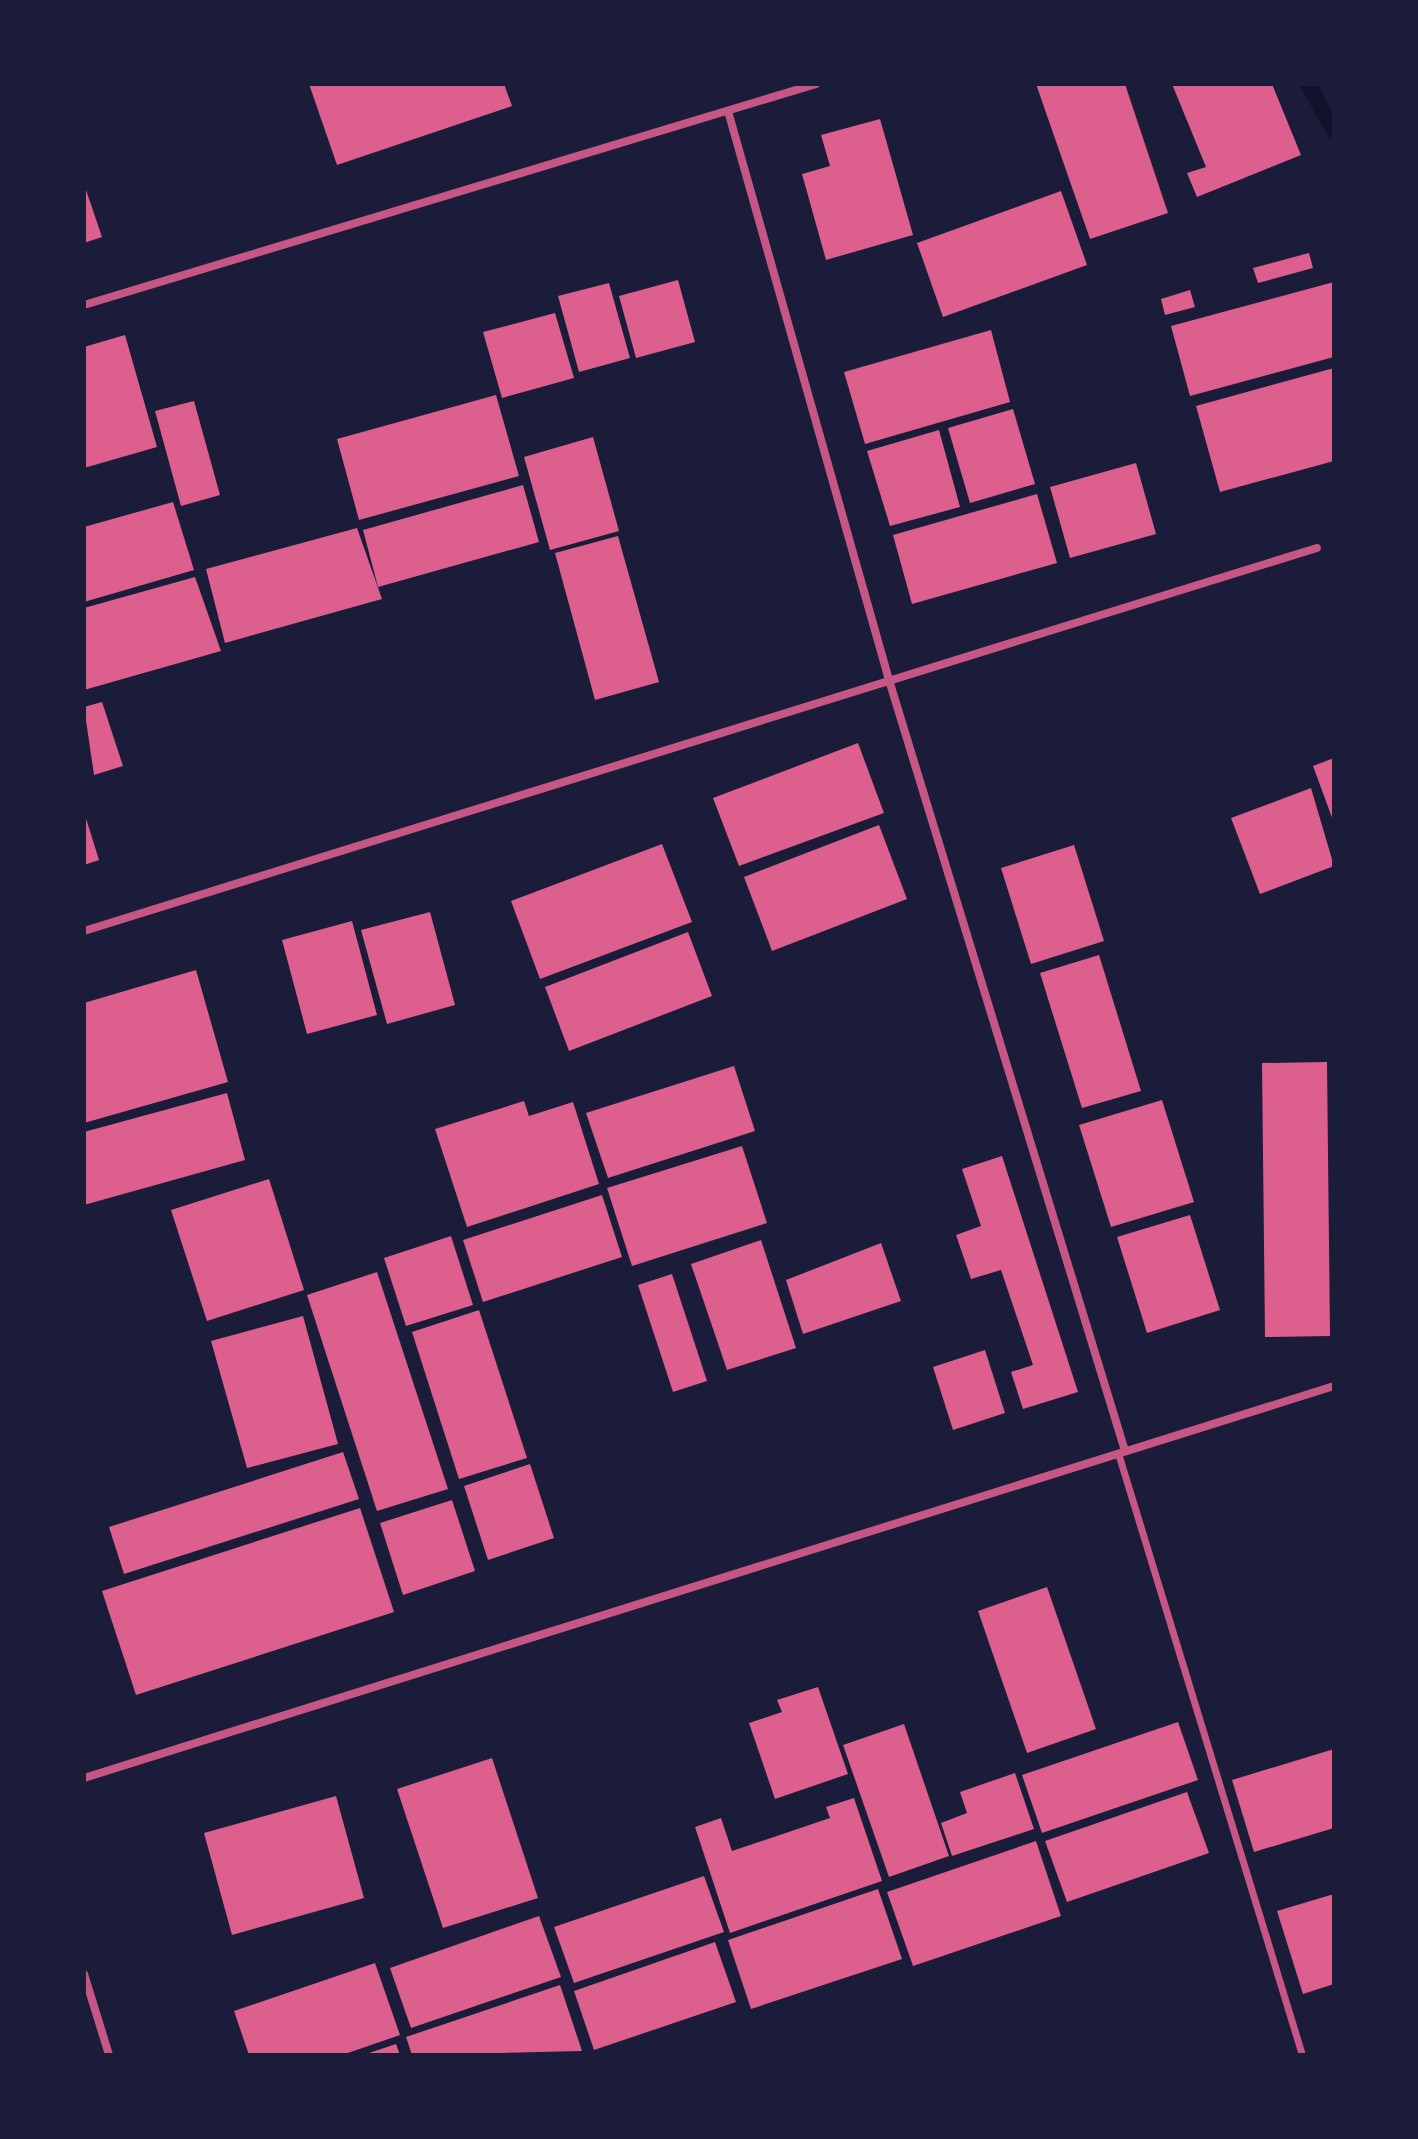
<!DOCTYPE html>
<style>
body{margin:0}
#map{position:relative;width:1418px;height:2139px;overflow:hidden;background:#1b1b3a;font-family:"Roboto Serif",serif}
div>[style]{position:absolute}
.stream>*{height:16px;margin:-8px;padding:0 8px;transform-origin:8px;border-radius:8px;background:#12122b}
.building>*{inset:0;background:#dd5f8e}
.pedestrian>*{height:7px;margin:-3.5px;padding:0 3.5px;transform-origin:3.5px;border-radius:3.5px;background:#c65784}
.minor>*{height:8px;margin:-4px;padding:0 4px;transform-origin:4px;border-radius:4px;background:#c65784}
span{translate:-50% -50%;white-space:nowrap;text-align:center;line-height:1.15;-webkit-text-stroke:8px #1b1b3a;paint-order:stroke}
.frame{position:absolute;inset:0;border:86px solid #1b1b3a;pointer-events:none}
</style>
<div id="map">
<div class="stream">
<div style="left:1308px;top:84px;width:54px;rotate:61deg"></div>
</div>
<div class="building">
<div style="clip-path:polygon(309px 84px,504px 84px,512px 106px,337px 165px)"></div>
<div style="clip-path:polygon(1036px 84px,1125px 84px,1168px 213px,1090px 239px)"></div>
<div style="clip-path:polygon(1172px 84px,1272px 84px,1301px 155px,1197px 197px,1187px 173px,1206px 167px)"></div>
<div style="clip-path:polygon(880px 119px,913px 235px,826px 260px,802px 174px,830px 166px,821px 135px)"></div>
<div style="clip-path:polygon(84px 184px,102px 237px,84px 243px)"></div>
<div style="clip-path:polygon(1061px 191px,1087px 265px,943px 317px,917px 243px)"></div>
<div style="clip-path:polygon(1309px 253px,1313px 268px,1258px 283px,1253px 268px)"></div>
<div style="clip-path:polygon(678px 280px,695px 342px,636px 358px,619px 296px)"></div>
<div style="clip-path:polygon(1334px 282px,1334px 357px,1190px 396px,1171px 326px)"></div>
<div style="clip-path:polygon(609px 283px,630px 358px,579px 372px,558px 296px)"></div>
<div style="clip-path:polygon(1190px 290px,1195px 307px,1165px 315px,1161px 299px)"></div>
<div style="clip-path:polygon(555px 313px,574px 378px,502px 398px,483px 332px)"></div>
<div style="clip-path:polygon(991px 330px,1010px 402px,865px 444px,844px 372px)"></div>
<div style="clip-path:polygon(125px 335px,157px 447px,84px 468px,84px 347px)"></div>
<div style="clip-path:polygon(1334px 368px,1334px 461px,1220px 492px,1196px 406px)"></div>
<div style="clip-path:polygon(496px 395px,519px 476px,359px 520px,337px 439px)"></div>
<div style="clip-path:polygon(194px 401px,220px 495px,181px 506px,155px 411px)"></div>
<div style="clip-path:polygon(1013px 409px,1035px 484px,970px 503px,948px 428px)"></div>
<div style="clip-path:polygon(939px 430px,960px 507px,890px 526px,867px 451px)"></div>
<div style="clip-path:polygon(593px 437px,619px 531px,550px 550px,524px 457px)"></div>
<div style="clip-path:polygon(1136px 463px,1156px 534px,1070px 558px,1050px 487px)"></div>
<div style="clip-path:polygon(523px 485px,539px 542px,378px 587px,363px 530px)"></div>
<div style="clip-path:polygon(1037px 494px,1057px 563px,912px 604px,893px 535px)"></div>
<div style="clip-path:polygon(173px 502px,194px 570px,84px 602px,84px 527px)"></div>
<div style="clip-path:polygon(357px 528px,382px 599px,225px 643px,206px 569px)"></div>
<div style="clip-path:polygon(618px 536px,659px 682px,595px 700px,555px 553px)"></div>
<div style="clip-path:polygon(195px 577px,221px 651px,84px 690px,84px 608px)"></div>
<div style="clip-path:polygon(102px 702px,123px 766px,94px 775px,84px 707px)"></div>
<div style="clip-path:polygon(858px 743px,884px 813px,739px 866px,713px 798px)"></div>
<div style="clip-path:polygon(1334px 758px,1334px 823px,1313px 766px)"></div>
<div style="clip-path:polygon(1311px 788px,1334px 866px,1260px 894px,1231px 818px)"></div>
<div style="clip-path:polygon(84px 812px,99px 860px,84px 865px)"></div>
<div style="clip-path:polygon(879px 825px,907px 899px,772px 951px,744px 877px)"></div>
<div style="clip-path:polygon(662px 844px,692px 922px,540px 979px,511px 901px)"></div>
<div style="clip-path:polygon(1074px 845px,1104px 941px,1031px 964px,1001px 868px)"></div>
<div style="clip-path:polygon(430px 912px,455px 1005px,387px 1024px,361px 930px)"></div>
<div style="clip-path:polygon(352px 921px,377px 1015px,307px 1034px,282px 940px)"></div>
<div style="clip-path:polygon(688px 932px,712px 996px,569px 1051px,545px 987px)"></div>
<div style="clip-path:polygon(1099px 955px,1141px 1091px,1082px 1108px,1040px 973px)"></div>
<div style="clip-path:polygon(196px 970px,228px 1082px,84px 1123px,84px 1003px)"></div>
<div style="clip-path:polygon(1327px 1062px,1330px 1336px,1265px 1337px,1262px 1063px)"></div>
<div style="clip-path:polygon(734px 1066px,755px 1131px,608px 1178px,586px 1113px)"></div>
<div style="clip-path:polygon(227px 1093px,245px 1160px,84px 1205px,84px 1132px)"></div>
<div style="clip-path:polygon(1162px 1100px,1194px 1202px,1111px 1227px,1079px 1125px)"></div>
<div style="clip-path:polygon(524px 1101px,529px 1116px,573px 1102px,599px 1184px,467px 1227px,435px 1129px)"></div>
<div style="clip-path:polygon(742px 1146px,767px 1223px,632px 1266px,607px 1188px)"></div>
<div style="clip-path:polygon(1002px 1156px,1078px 1392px,1023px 1409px,1011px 1372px,1033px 1365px,1001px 1270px,971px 1279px,956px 1235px,981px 1226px,962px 1169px)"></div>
<div style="clip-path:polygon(269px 1179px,304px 1290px,207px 1321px,171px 1210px)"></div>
<div style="clip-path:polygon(602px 1195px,622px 1257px,483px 1302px,463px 1240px)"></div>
<div style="clip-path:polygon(1190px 1215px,1220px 1310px,1147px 1333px,1117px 1237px)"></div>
<div style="clip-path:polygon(451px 1236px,473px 1305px,406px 1326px,384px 1258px)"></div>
<div style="clip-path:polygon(761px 1240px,796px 1348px,727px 1370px,691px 1264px)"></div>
<div style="clip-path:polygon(881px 1243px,901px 1301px,803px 1334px,786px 1280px)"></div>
<div style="clip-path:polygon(377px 1272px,448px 1489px,377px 1511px,307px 1295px)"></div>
<div style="clip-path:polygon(672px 1274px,707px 1381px,673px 1392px,638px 1285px)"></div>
<div style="clip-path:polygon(479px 1310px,527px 1458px,459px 1479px,412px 1332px)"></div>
<div style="clip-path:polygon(303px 1316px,338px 1444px,247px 1468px,211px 1341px)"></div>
<div style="clip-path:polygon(985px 1350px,1005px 1413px,953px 1430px,933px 1367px)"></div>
<div style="clip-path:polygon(343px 1452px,359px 1499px,124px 1574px,109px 1527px)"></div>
<div style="clip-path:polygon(530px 1464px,554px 1538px,488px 1560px,464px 1486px)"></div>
<div style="clip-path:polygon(452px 1500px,475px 1571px,403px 1595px,380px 1523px)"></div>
<div style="clip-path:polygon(360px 1508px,394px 1612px,136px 1695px,102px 1591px)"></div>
<div style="clip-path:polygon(1047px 1587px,1096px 1729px,1027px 1753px,978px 1611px)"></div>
<div style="clip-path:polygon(818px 1687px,848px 1774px,775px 1799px,749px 1723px,782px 1712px,777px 1700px)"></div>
<div style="clip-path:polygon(1178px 1722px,1198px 1780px,1042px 1833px,1022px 1775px)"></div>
<div style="clip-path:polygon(904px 1724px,949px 1856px,889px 1877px,843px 1745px)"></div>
<div style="clip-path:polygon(1334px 1749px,1334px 1828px,1254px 1852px,1232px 1780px)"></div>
<div style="clip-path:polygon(492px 1758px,538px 1898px,443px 1928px,397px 1789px)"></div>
<div style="clip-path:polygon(1015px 1773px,1034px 1829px,952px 1856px,941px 1823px,967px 1813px,960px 1792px)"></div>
<div style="clip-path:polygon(1187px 1792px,1209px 1853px,1067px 1902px,1045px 1841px)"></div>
<div style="clip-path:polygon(336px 1796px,364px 1898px,232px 1935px,204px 1833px)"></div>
<div style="clip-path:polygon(854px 1798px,882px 1881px,730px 1933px,695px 1827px,721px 1818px,732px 1851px,830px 1818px,826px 1807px)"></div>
<div style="clip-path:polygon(1036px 1841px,1061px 1916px,913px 1966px,887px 1892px)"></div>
<div style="clip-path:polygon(704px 1876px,724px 1932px,574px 1983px,554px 1927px)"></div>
<div style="clip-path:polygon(878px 1889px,902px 1959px,751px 2009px,728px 1940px)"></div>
<div style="clip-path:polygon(1334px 1894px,1334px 1984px,1303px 1994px,1277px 1911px)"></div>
<div style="clip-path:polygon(539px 1916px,561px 1977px,411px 2028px,390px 1968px)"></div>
<div style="clip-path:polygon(715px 1942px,736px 2002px,594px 2050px,574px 1991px)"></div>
<div style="clip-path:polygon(375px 1963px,400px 2035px,342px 2055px,249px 2055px,234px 2011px)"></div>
<div style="clip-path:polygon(560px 1985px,582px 2051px,412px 2055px,406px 2037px)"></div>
<div style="clip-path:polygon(396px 2044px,400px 2055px,366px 2055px,366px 2054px)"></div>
</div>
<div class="pedestrian">
<div style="left:1118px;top:1453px;width:629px;rotate:73deg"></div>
</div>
<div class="minor">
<div style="left:728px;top:111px;width:591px;rotate:74.2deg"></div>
<div style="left:889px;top:680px;width:806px;rotate:72.98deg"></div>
<div style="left:84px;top:305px;width:765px;rotate:-16.8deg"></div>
<div style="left:84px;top:931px;width:1291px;rotate:-17.26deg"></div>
<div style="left:84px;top:1778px;width:1310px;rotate:-17.41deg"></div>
<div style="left:84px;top:1974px;width:85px;rotate:72.8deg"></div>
</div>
<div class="frame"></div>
</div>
